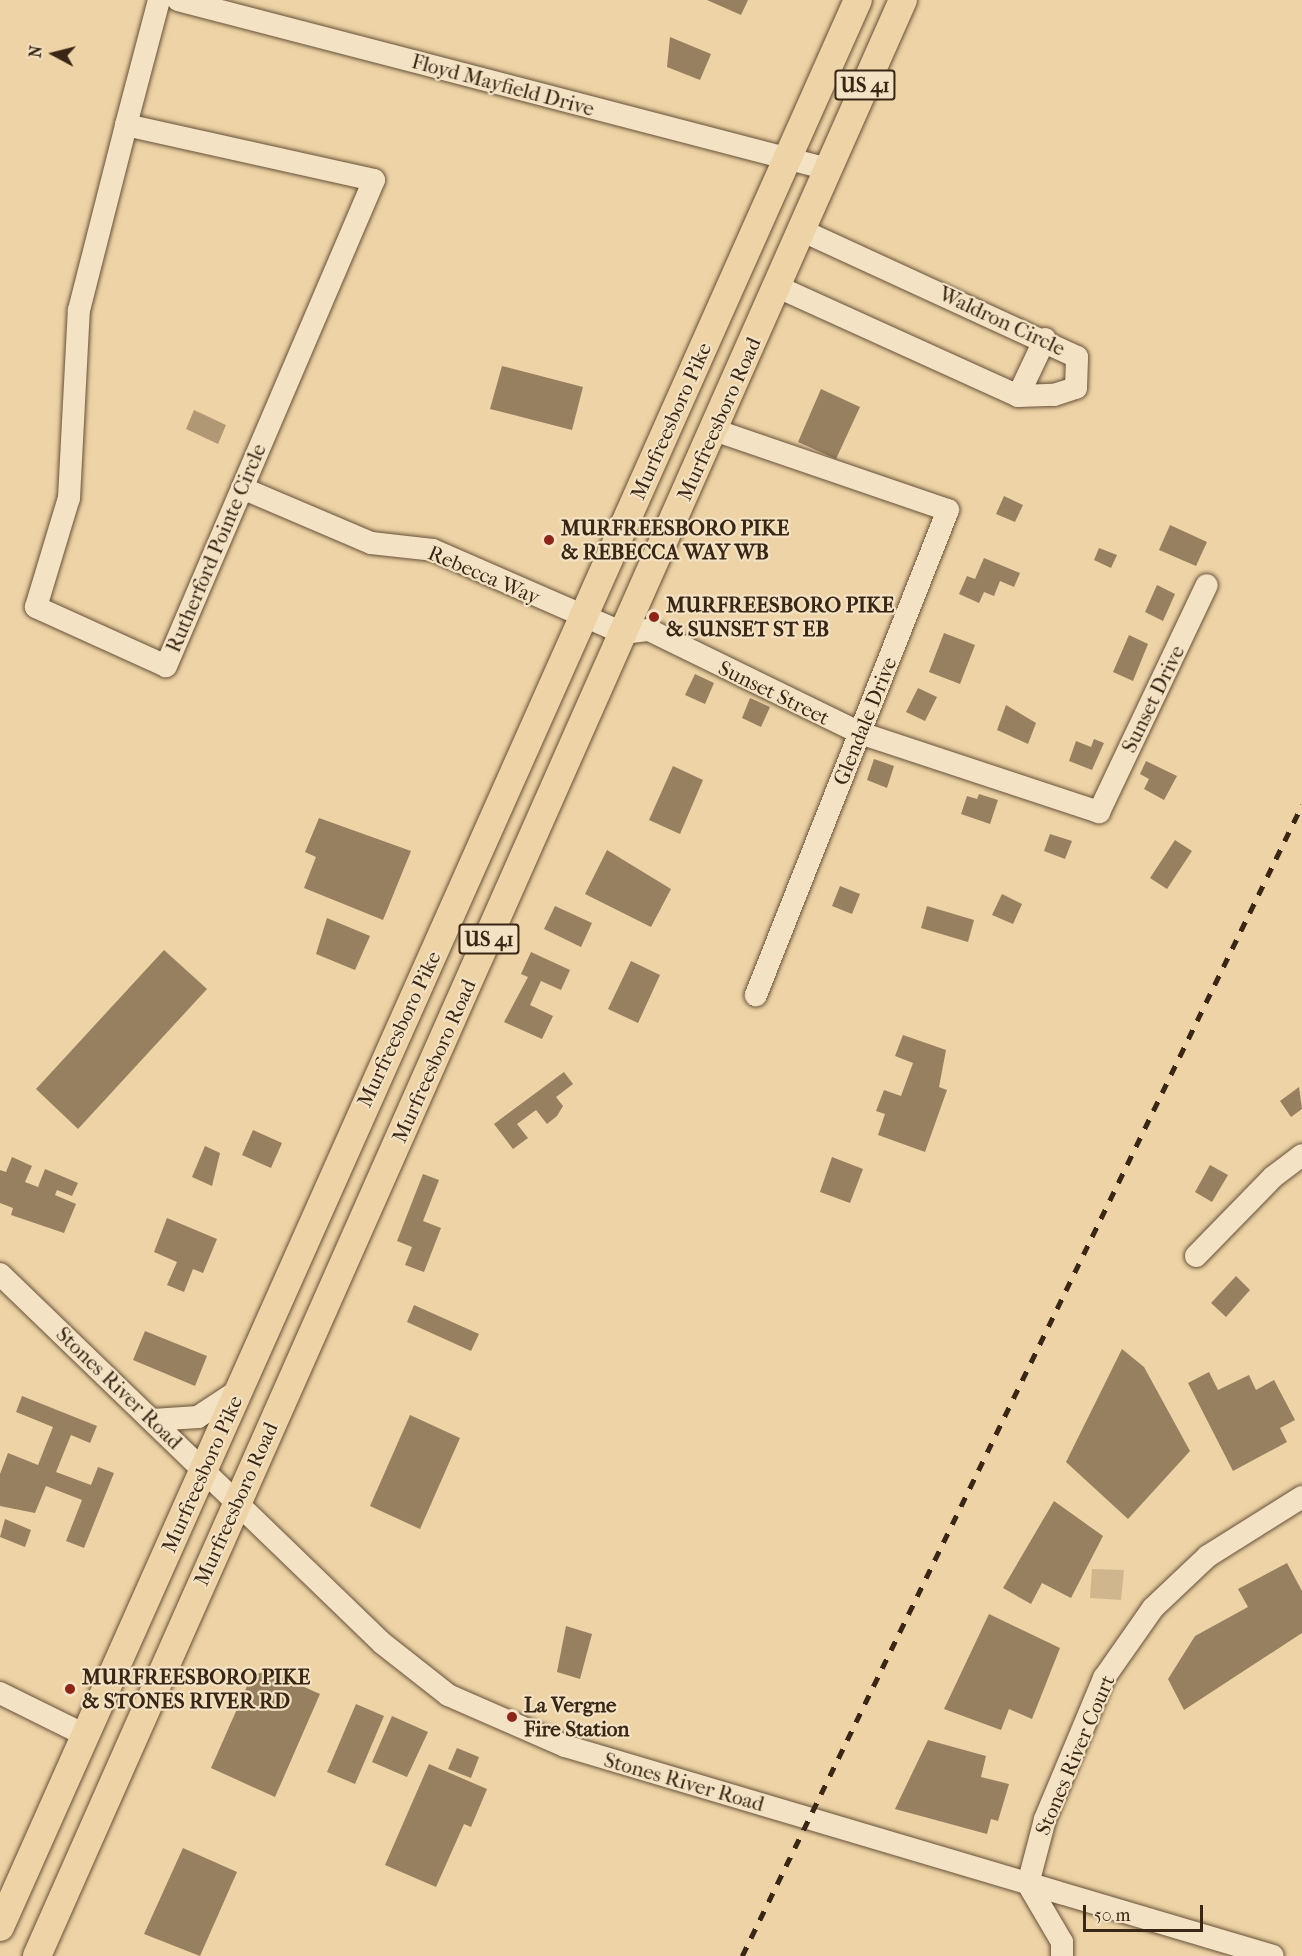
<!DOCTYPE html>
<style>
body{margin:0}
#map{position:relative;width:1302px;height:1956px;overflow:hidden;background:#edd3a5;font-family:"IM FELL French Canon",serif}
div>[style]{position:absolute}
.green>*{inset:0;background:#cfb68d}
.water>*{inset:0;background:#b09874}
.building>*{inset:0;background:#978060}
.roads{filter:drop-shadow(0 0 2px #675139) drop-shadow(0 0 2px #675139)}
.minor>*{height:22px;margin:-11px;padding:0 11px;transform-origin:11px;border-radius:11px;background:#f3e2c4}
.major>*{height:28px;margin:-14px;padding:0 14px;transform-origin:14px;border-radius:14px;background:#edd3a5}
.rail>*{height:4.5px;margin-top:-2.25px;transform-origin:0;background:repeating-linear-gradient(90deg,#3a2615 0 10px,transparent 0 20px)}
.dots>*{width:16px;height:16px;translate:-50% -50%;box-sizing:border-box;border:3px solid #f3e2c4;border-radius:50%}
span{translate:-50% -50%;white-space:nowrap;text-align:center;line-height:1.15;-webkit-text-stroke:4.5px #f3e2c4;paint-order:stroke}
.shield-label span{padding:2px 4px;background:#f3e2c4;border:2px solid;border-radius:4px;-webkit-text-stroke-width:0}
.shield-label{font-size:20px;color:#3a2615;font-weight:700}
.street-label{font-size:21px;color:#3a2615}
.poi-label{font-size:21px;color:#3a2615;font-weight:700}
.left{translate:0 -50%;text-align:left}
.north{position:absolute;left:24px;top:24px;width:60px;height:60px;-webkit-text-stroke:4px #f3e2c4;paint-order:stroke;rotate:277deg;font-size:16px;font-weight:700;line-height:24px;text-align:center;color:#3a2615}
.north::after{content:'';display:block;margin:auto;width:21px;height:27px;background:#3a2615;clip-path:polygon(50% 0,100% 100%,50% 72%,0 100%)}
.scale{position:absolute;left:1083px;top:1905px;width:120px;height:27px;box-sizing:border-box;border:3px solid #3a2615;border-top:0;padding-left:8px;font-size:18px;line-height:21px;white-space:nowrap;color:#3a2615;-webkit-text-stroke:4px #f3e2c4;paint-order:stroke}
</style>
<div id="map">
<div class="green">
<div style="clip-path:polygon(1092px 1569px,1124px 1570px,1121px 1600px,1090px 1598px)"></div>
</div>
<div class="water">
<div style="clip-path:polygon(194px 410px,226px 425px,218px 444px,186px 429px)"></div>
</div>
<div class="building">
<div style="clip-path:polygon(707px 0,748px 0,741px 15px)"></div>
<div style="clip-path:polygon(670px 37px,711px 54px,700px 80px,667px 67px)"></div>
<div style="clip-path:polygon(502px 366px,583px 387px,572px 430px,490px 409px)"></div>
<div style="clip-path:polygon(821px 389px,860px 407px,836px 459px,798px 442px)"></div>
<div style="clip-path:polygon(1004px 496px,1023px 505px,1015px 522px,996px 514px)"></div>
<div style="clip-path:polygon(1170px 525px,1207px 542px,1196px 566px,1159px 550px)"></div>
<div style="clip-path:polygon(1099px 548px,1117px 555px,1111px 568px,1094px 560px)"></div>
<div style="clip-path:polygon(984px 558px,1020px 573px,1014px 587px,1000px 581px,994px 596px,984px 592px,979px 603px,959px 594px,967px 576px,975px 579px)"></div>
<div style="clip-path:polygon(1157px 585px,1175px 594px,1163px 621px,1145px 612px)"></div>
<div style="clip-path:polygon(944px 633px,975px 645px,960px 684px,929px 672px)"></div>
<div style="clip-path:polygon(1129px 635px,1148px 644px,1133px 681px,1113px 672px)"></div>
<div style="clip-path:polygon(695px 674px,714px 683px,705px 704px,685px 695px)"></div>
<div style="clip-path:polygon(918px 688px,937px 697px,925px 721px,906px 712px)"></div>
<div style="clip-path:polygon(750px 698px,770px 707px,761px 727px,742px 718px)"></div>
<div style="clip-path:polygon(1006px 705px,1036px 723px,1028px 744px,997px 730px)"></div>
<div style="clip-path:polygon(1094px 739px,1104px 743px,1092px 770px,1069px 761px,1076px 741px,1091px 747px)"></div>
<div style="clip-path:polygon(874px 759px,894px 766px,887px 788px,867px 780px)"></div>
<div style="clip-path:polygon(1146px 761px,1177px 776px,1164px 800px,1144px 789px,1149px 779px,1140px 774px)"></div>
<div style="clip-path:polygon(673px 766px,703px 780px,680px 834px,649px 820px)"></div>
<div style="clip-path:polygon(979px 794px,998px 800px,990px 824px,961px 814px,967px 796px,977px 799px)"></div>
<div style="clip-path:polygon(319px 818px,411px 851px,383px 920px,304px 888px,316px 857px,305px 852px)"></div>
<div style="clip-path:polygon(1050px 834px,1072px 841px,1065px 859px,1044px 851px)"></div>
<div style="clip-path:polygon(1175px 840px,1192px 851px,1167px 889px,1150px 878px)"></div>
<div style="clip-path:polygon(607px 850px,671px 889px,651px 927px,585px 894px)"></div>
<div style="clip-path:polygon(840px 886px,860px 894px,852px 914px,832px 906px)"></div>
<div style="clip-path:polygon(1002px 894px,1022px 904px,1013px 924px,992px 915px)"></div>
<div style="clip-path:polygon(555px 906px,592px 923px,581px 947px,544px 929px)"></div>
<div style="clip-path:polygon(927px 906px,974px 920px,968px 942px,921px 928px)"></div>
<div style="clip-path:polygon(327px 918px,370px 936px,355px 970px,316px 954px)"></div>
<div style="clip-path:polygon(164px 950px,207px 989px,78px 1129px,36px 1089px)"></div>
<div style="clip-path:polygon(531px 952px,570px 970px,561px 990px,541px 981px,530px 1005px,553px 1016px,542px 1039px,504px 1022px,528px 977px,521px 974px)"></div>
<div style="clip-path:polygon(631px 961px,660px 975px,638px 1023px,608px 1009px)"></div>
<div style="clip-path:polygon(903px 1035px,946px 1050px,939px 1087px,947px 1090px,925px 1152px,878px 1135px,885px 1114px,876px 1111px,884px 1090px,901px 1096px,913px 1063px,895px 1056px)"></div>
<div style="clip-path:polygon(564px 1072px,573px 1084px,556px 1097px,563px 1106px,557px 1116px,547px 1124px,536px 1110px,517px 1124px,528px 1138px,513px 1149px,494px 1124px)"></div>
<div style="clip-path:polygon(1299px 1087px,1302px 1109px,1291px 1117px,1280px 1101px)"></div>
<div style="clip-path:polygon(253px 1130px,282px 1143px,271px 1168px,242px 1155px)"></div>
<div style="clip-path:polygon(205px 1146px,220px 1153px,212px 1186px,192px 1177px)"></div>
<div style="clip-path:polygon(12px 1157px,32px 1166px,25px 1182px,38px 1187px,45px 1169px,78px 1183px,72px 1196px,57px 1190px,55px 1195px,76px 1204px,64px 1233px,11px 1215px,13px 1208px,0 1203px,0 1170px,6px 1172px)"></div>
<div style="clip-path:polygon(832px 1157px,863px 1169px,850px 1203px,820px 1192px)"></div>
<div style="clip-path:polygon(1210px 1165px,1228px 1175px,1212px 1202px,1195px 1192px)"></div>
<div style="clip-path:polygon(423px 1174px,439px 1180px,423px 1221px,441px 1228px,424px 1272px,405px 1265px,412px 1247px,397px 1241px)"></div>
<div style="clip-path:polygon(167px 1218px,217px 1239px,203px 1273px,193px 1269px,184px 1292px,167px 1285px,177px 1262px,154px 1252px)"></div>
<div style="clip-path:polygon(1236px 1276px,1250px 1290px,1226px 1317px,1211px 1303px)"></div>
<div style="clip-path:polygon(414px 1305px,479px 1334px,471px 1351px,407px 1322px)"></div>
<div style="clip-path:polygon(145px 1331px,207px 1356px,195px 1386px,133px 1360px)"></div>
<div style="clip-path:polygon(1122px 1349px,1144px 1367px,1190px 1451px,1128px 1519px,1066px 1462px)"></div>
<div style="clip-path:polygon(1209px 1372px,1218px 1390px,1249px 1375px,1256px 1390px,1274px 1380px,1295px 1420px,1280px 1428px,1287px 1442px,1233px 1471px,1188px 1383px)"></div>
<div style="clip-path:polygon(22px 1396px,97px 1426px,90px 1443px,71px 1435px,56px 1472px,91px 1485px,98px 1467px,114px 1473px,84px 1548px,66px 1541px,82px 1500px,46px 1486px,35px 1513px,0 1506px,0 1474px,8px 1453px,38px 1465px,53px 1427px,16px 1412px)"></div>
<div style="clip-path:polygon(410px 1415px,460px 1438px,420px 1529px,370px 1506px)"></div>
<div style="clip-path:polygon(1054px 1501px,1103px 1536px,1071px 1598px,1042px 1583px,1031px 1604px,1003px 1588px)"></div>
<div style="clip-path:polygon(5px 1519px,31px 1530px,25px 1547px,0 1537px)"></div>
<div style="clip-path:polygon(1287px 1563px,1302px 1591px,1302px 1633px,1184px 1710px,1168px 1679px,1195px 1636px,1248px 1607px,1238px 1589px)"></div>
<div style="clip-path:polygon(989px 1614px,1060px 1648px,1032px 1719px,1009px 1709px,1001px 1730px,944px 1709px)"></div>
<div style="clip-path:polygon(566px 1626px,592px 1634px,580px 1679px,557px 1672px)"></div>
<div style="clip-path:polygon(268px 1671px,320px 1694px,275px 1797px,211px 1768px,252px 1675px)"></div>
<div style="clip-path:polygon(356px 1704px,384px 1716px,355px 1784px,327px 1772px)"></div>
<div style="clip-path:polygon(392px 1716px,428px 1732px,407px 1777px,372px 1762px)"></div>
<div style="clip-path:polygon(928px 1740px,986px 1756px,981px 1777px,1009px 1784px,998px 1821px,991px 1819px,987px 1834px,895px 1809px)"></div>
<div style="clip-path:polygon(457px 1748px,479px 1757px,471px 1778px,448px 1769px)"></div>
<div style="clip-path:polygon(429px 1764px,487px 1789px,471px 1827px,464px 1824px,436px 1887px,385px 1865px)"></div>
<div style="clip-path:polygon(183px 1848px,237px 1872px,200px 1956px,144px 1934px)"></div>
</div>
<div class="roads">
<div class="minor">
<div style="left:178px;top:0;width:672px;rotate:14.57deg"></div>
<div style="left:126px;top:125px;width:254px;rotate:12.5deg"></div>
<div style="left:374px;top:180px;width:529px;rotate:113.17deg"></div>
<div style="left:166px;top:666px;width:143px;rotate:-155.6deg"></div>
<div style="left:36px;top:607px;width:114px;rotate:-73.2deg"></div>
<div style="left:69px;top:498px;width:188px;rotate:-87deg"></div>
<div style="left:79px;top:310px;width:191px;rotate:-75.7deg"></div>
<div style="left:126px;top:125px;width:129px;rotate:-75.2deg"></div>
<div style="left:778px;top:287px;width:264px;rotate:24.4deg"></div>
<div style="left:1018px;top:396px;width:36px;rotate:-2deg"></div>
<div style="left:1054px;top:395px;width:23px;rotate:-18deg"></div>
<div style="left:1076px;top:388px;width:31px;rotate:-88deg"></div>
<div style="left:1077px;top:357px;width:304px;rotate:-155.3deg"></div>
<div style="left:1018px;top:396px;width:63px;rotate:-64.7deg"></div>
<div style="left:714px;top:430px;width:247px;rotate:18.9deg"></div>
<div style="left:948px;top:510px;width:522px;rotate:111.6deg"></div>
<div style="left:242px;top:488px;width:140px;rotate:23.1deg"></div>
<div style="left:371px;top:543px;width:62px;rotate:6.4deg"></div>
<div style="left:433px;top:550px;width:207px;rotate:23.6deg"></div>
<div style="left:623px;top:633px;width:26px;rotate:-7deg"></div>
<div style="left:649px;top:630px;width:235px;rotate:26deg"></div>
<div style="left:860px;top:733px;width:252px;rotate:18.3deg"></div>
<div style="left:1099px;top:812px;width:251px;rotate:-64.6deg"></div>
<div style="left:1196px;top:1256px;width:110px;rotate:-45.7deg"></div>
<div style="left:1273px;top:1177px;width:36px;rotate:-37deg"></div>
<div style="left:0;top:1274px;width:531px;rotate:44.01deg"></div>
<div style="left:382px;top:1643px;width:84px;rotate:38.2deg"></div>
<div style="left:448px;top:1695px;width:128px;rotate:23.6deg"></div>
<div style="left:565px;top:1746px;width:738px;rotate:16.52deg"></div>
<div style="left:153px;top:1420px;width:45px;rotate:-3.8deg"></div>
<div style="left:198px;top:1417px;width:49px;rotate:-33.4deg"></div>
<div style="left:0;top:1693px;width:95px;rotate:26.3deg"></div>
<div style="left:1062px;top:1956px;width:14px;rotate:-90deg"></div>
<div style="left:1062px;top:1942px;width:67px;rotate:-120.4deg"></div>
<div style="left:1028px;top:1884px;width:67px;rotate:-75.3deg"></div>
<div style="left:1045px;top:1819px;width:153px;rotate:-67.3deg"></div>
<div style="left:1104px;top:1678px;width:85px;rotate:-55deg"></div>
<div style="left:1153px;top:1608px;width:76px;rotate:-43.4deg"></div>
<div style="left:1208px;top:1556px;width:111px;rotate:-32.1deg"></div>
</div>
<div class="major">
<div style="left:0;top:1927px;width:2109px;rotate:-66deg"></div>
<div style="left:37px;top:1956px;width:2139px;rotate:-66.12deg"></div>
</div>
</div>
<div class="rail">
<div style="left:742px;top:1956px;width:1280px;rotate:-64.06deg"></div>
</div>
<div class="dots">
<div style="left:549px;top:540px;background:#8f2418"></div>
<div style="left:654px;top:617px;background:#8f2418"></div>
<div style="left:70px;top:1689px;background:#8f2418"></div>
<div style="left:512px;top:1717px;background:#8f2418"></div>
</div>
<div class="shield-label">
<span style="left:865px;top:85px">US 41</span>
<span style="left:489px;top:939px">US 41</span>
</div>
<div class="street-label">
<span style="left:503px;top:85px;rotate:15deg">Floyd Mayfield Drive</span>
<span style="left:1002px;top:321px;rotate:25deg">Waldron Circle</span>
<span style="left:719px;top:419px;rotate:-66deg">Murfreesboro Road</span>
<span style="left:671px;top:421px;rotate:-66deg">Murfreesboro Pike</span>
<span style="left:216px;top:548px;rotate:-67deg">Rutherford Pointe Circle</span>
<span style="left:484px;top:575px;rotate:23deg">Rebecca Way</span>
<span style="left:774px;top:693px;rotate:26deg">Sunset Street</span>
<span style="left:1153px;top:699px;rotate:-64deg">Sunset Drive</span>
<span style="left:865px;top:721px;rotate:-68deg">Glendale Drive</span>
<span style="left:399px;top:1029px;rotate:-65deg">Murfreesboro Pike</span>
<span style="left:434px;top:1061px;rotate:-66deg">Murfreesboro Road</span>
<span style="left:119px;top:1388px;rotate:44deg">Stones River Road</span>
<span style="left:202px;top:1474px;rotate:-66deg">Murfreesboro Pike</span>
<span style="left:236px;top:1504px;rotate:-66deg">Murfreesboro Road</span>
<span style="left:1075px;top:1755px;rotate:-67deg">Stones River Court</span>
<span style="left:684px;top:1782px;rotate:16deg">Stones River Road</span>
</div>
<div class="poi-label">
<span class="left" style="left:561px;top:540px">MURFREESBORO PIKE<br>&amp; REBECCA WAY WB</span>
<span class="left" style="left:666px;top:617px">MURFREESBORO PIKE<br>&amp; SUNSET ST EB</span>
<span class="left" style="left:82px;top:1689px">MURFREESBORO PIKE<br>&amp; STONES RIVER RD</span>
<span class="left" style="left:524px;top:1717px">La Vergne<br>Fire Station</span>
</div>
<div class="north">N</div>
<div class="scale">50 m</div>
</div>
